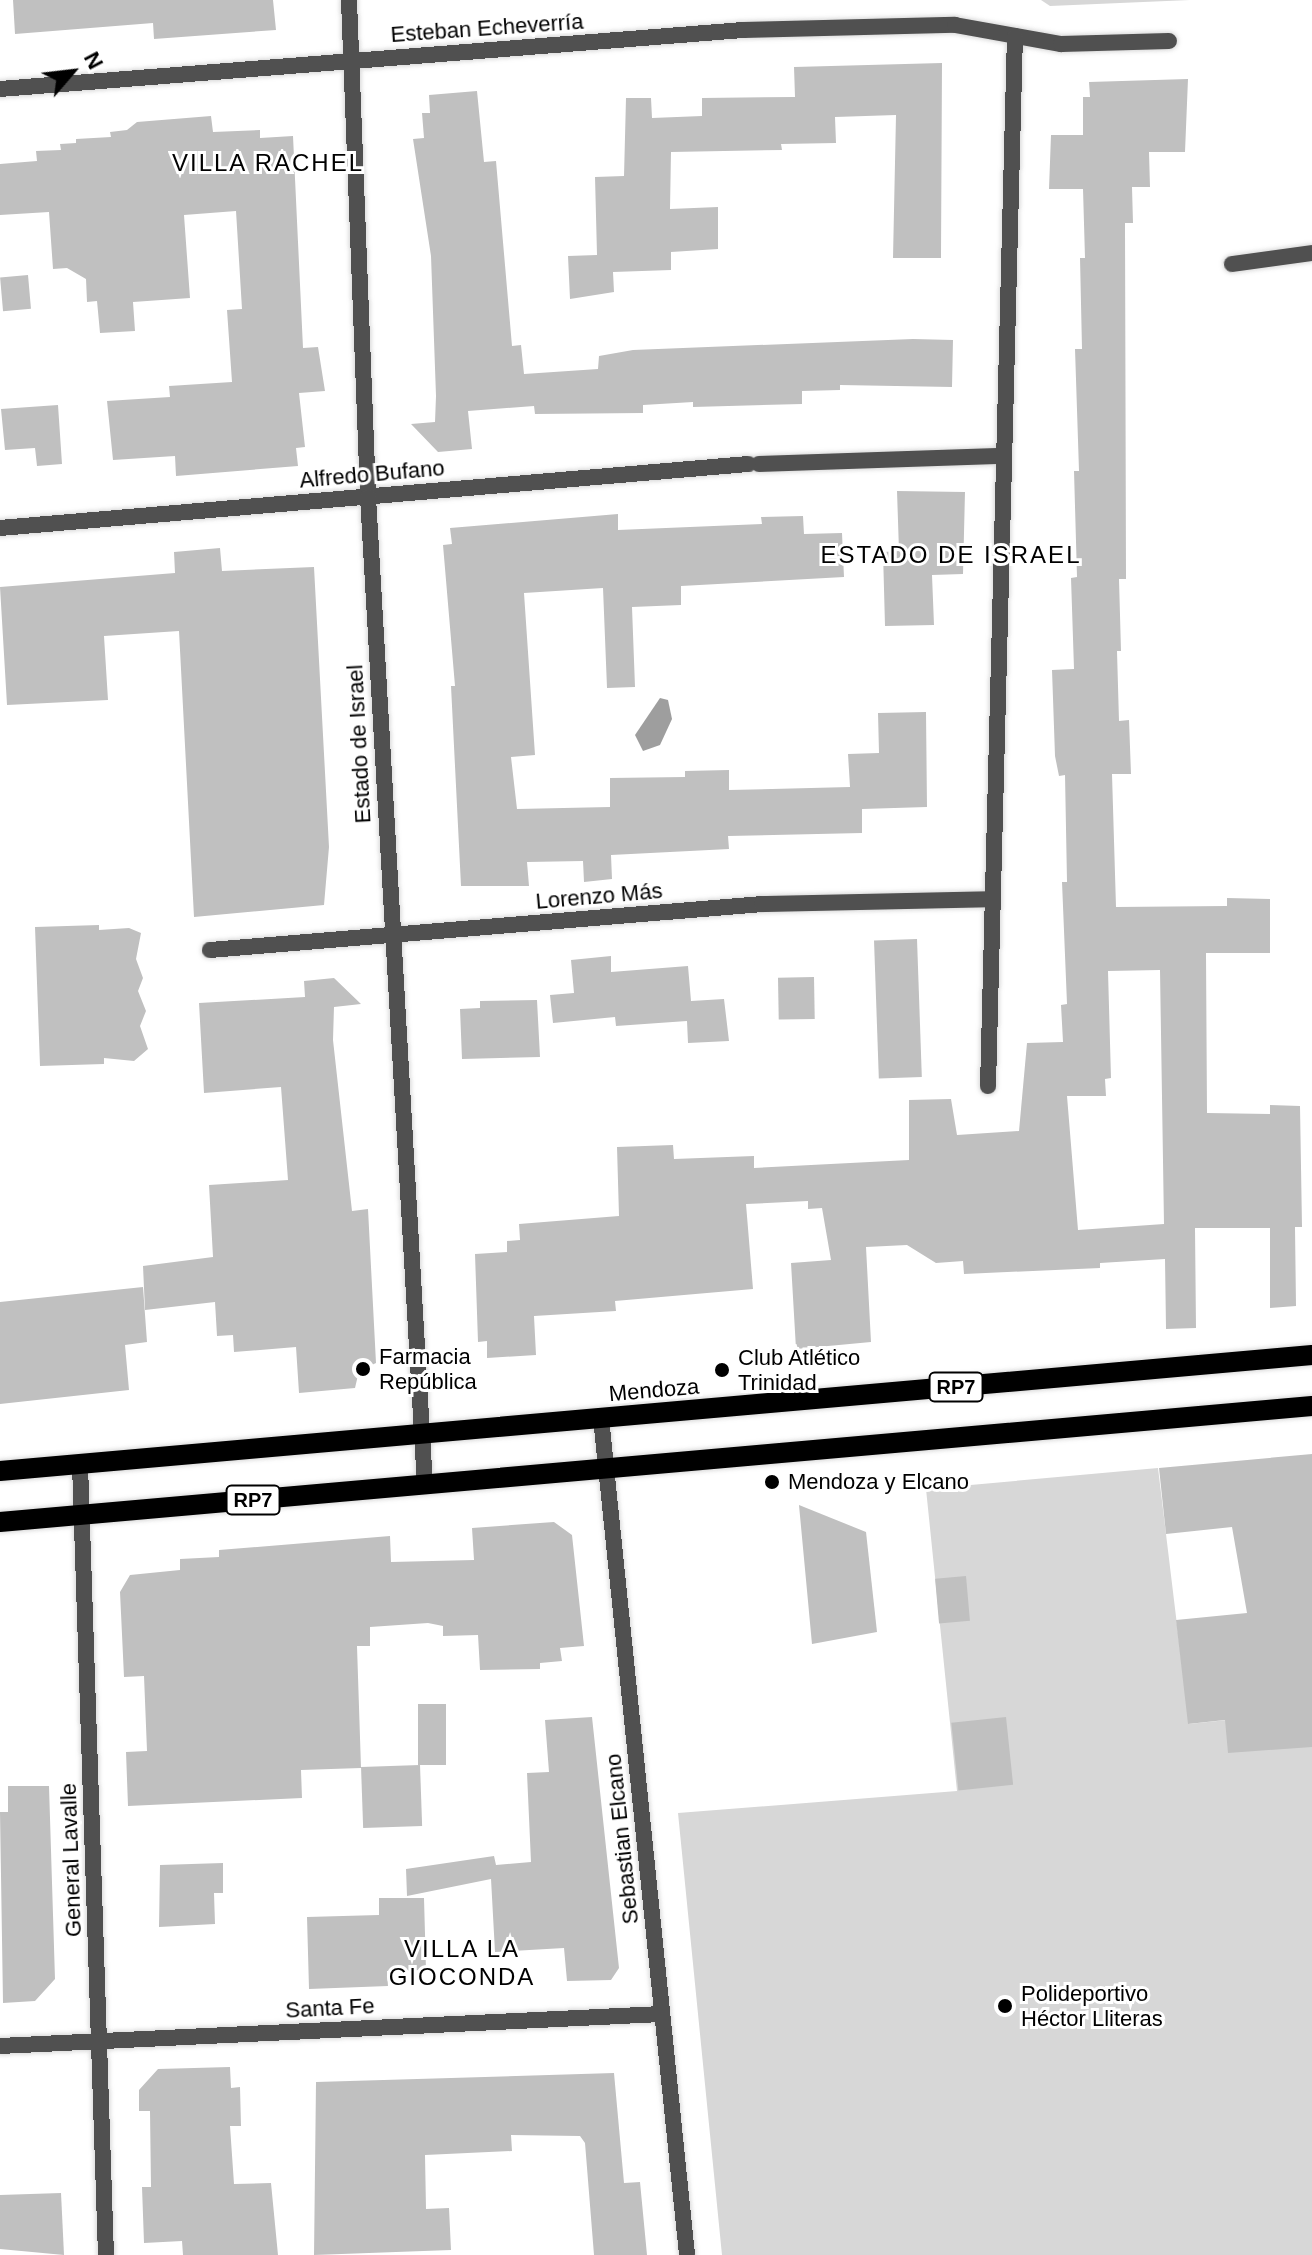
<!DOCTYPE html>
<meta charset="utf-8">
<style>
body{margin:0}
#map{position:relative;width:1312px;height:2255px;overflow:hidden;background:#fff;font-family:Helvetica,sans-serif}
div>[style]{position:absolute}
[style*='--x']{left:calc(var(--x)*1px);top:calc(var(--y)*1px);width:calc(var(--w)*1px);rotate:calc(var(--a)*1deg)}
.green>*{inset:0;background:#d7d7d7}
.water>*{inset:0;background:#9e9e9e}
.building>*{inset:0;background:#c0c0c0;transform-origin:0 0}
.roads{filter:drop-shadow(0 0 2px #dbdbdb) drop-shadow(0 0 2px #dbdbdb)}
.minor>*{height:16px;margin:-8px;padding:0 8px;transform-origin:8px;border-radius:8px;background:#505050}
.tertiary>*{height:16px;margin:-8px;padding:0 8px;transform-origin:8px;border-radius:8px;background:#505050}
.primary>*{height:20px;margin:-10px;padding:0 10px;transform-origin:10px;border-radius:10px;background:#000}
.dots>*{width:22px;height:22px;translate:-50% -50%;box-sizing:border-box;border:4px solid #fff;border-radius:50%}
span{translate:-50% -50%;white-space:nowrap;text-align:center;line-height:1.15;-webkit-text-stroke:6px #fff;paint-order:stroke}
.shield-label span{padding:2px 6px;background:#fff;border:2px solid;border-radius:6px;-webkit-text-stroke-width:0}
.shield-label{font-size:20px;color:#000;font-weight:700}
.street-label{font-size:22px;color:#000}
.poi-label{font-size:22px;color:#000}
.left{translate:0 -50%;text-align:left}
.neighbourhood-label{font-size:24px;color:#000;letter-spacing:2px}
.north{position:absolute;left:32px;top:32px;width:80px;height:80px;-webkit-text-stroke:6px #fff;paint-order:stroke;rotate:62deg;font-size:22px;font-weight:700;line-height:32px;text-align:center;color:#000}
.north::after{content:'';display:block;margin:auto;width:28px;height:36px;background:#000;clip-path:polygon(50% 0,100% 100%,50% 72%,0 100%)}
</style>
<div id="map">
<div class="green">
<i style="clip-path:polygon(1041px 0,1190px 0,1050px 6px)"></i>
<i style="clip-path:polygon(1158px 1468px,1189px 1724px,1312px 1711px,1312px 2255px,722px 2255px,678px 1813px,957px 1791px,926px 1489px)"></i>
</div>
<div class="water">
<i style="clip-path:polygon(660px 698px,668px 700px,672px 719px,660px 745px,643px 751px,635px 735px)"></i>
</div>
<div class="building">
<i style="clip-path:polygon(13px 0,273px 0,276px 30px,154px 39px,153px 23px,15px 34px)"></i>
<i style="clip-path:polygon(942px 63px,941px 258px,893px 258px,896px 115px,835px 117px,836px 143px,781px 144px,782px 150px,671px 152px,670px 209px,718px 207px,718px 249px,671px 252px,671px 270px,613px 272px,614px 292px,570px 299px,568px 256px,597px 255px,595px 177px,624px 176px,626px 98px,651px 98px,652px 118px,702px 116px,702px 98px,795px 97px,794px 67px)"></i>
<i style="clip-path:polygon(evenodd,1188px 79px,1185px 152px,1149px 152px,1150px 187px,1132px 187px,1133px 223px,1125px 223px,1126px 579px,1119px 579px,1121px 651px,1117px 651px,1119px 721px,1129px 720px,1131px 774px,1112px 774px,1116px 907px,1227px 906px,1227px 898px,1270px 899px,1270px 953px,1206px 953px,1207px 1113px,1270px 1114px,1270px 1105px,1300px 1106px,1302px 1227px,1295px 1227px,1296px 1306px,1270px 1308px,1270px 1228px,1195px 1228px,1196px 1328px,1166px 1329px,1165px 1259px,1100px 1263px,1100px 1268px,964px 1274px,963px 1261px,936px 1263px,907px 1245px,866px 1247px,871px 1342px,796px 1349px,791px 1263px,831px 1260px,822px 1208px,808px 1209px,808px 1201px,746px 1204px,753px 1289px,615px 1301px,616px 1311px,534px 1316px,536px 1355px,487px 1358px,487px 1341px,478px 1342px,475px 1254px,507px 1252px,507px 1241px,520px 1240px,519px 1224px,619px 1216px,617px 1147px,673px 1145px,674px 1159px,754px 1156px,754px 1168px,909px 1160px,909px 1100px,951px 1099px,957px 1135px,1019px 1131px,1027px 1043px,1063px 1042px,1061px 1005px,1067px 1004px,1062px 882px,1067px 882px,1065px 775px,1059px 776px,1055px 756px,1052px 670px,1074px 669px,1071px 578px,1077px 577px,1074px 471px,1079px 471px,1075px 349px,1082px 349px,1080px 258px,1085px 258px,1083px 189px,1049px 189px,1051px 135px,1083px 135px,1083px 97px,1090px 97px,1089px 82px,1188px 79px,1160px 970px,1164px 1224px,1078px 1230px,1067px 1096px,1106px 1096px,1105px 1079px,1111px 1078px,1108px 971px,1160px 970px)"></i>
<i style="clip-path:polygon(477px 91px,484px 162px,496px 161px,512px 346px,521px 345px,524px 374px,598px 369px,599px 356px,633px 350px,913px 339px,953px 340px,952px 387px,840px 385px,840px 390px,802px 391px,802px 404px,693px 407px,693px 402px,643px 405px,643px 413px,535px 414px,534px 406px,468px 411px,472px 449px,438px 452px,411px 424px,435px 422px,436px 396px,431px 256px,413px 139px,424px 138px,422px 113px,430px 113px,429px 95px)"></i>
<i style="clip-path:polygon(211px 116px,213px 132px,260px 130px,260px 138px,293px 136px,303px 348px,318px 347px,325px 391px,299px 393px,305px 447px,296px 448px,298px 466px,176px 476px,175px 456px,113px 460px,107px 401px,170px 397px,169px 386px,232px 382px,227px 310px,242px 309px,236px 211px,184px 215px,190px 298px,133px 302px,135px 331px,100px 333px,97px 301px,87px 302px,86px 279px,67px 268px,53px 269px,49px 212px,0 215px,0 164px,37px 161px,36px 151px,61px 150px,60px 144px,76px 143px,76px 139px,111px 137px,110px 132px,127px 130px,137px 122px)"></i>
<i style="left:28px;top:275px;width:34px;height:28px;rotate:85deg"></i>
<i style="clip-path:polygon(58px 405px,62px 464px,37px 466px,35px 448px,5px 450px,1px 409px)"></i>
<i style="clip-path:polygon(897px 491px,965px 492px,963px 574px,932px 575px,934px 625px,885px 626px,883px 552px,899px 551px)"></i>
<i style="clip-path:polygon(618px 514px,618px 530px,762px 524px,761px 517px,803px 516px,804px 534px,842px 533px,844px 577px,681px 586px,681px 605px,632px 607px,635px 687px,607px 688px,603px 588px,524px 593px,535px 755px,511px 757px,517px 809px,610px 807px,610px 778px,685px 777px,685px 771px,729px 770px,729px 790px,850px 787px,848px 754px,879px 753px,878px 713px,926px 712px,927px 807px,862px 809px,862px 833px,728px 836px,729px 849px,611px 855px,612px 879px,584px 882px,583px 861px,527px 862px,529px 886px,461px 886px,451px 686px,455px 686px,443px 545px,452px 544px,450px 528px)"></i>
<i style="clip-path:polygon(220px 548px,222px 571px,314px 567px,329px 847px,324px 905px,194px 917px,179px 631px,104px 636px,108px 700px,7px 705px,0 587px,175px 573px,174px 552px)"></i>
<i style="clip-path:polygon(99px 925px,99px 930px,129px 928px,141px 933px,136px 959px,143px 978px,138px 991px,146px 1011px,140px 1026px,148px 1049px,134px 1061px,104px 1058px,104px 1064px,40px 1066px,35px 927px)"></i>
<i style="left:917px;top:939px;width:138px;height:43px;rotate:88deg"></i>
<i style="clip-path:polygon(611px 956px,611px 972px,688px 966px,691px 1001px,724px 999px,729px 1041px,688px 1043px,687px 1021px,616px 1026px,615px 1017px,553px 1023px,550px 995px,574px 993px,571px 960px)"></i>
<i style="left:814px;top:977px;width:42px;height:36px;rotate:89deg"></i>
<i style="clip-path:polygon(334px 978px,361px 1004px,334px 1007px,333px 1040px,352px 1211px,368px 1209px,376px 1363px,359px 1371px,355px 1388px,299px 1393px,296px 1347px,234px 1352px,233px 1335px,217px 1336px,215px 1302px,145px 1310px,143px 1266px,213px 1257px,209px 1185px,288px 1180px,281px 1087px,204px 1093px,199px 1003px,305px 997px,304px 981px)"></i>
<i style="clip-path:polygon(537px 1000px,540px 1057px,462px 1059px,460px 1009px,480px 1008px,480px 1001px)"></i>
<i style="clip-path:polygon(143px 1287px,147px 1342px,125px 1345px,129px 1390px,0 1404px,0 1302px)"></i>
<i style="clip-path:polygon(1312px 1454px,1312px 1747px,1228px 1753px,1225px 1720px,1188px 1724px,1176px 1620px,1247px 1613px,1232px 1527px,1166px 1534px,1159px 1468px)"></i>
<i style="clip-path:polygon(799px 1505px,866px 1532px,877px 1632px,812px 1644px)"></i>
<i style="clip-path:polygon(554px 1522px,572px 1535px,584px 1646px,560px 1648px,562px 1661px,540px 1663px,540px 1669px,480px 1670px,478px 1635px,443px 1636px,443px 1626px,428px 1623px,370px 1627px,370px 1646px,357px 1646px,361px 1768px,301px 1770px,302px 1798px,128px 1806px,126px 1752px,147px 1751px,144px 1676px,124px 1677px,120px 1592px,130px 1575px,180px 1570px,180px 1559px,219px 1557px,219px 1550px,390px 1536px,391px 1562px,474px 1560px,472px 1528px)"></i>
<i style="left:966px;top:1576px;width:45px;height:31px;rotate:85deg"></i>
<i style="left:418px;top:1704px;width:28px;height:61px"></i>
<i style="clip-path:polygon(592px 1717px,619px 1968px,611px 1980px,567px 1981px,564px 1948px,495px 1952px,491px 1879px,407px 1896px,406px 1869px,494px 1856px,496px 1865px,531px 1862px,527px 1773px,549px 1772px,545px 1720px)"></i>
<i style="left:1006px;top:1717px;width:68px;height:55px;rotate:84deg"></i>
<i style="left:420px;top:1765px;width:61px;height:59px;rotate:88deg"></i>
<i style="clip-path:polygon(8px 1786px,49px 1786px,55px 1979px,35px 2001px,3px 2003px,0 1812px,8px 1812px)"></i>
<i style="clip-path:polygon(223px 1863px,223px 1893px,214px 1893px,215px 1924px,159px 1927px,160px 1865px)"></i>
<i style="clip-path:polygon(379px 1898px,424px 1898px,426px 1970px,387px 1971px,388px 1986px,309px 1989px,307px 1917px,379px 1915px)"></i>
<i style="clip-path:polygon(230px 2067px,231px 2088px,240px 2087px,241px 2126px,230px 2126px,234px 2184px,271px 2183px,278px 2255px,183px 2255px,182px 2241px,144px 2243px,142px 2187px,151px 2187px,150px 2111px,139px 2111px,139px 2090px,158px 2069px)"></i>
<i style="clip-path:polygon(614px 2073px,624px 2183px,640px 2182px,647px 2255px,594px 2255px,585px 2143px,580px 2136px,511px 2135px,512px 2151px,425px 2155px,426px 2209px,449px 2208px,451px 2250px,314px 2255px,316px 2082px)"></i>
<i style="clip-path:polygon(61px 2193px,64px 2255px,0 2249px,0 2195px)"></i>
</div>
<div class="roads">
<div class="minor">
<i style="--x:0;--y:89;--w:745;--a:-4.54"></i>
<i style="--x:743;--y:30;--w:212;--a:-1.4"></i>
<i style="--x:955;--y:25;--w:108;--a:10.2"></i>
<i style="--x:1061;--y:44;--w:108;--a:-1.6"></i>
<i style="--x:1232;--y:264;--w:81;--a:-7.8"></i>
<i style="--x:759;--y:464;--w:245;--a:-1.9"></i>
<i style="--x:0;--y:528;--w:751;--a:-4.89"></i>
<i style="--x:210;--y:950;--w:554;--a:-4.76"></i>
<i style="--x:762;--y:904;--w:231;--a:-1.2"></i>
<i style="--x:988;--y:1086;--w:1050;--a:-88.53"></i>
<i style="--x:80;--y:1464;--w:791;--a:88.12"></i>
<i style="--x:0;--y:2046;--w:663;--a:-2.77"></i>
</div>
<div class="tertiary">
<i style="--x:349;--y:0;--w:497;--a:87.8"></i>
<i style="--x:368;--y:497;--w:990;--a:86.7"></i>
<i style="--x:601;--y:1418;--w:841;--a:84.13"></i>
</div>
<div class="primary">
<i style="--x:0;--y:1471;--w:1317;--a:-5.05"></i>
<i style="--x:0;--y:1522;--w:1317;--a:-5.05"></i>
</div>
</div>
<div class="dots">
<i style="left:363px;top:1369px;background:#000"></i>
<i style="left:722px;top:1370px;background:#000"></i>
<i style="left:772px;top:1482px;background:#000"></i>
<i style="left:1005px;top:2006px;background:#000"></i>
</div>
<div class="shield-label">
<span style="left:956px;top:1387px">RP7</span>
<span style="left:253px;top:1500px">RP7</span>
</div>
<div class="street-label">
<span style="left:487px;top:28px;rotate:-4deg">Esteban Echeverría</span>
<span style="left:372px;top:474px;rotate:-5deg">Alfredo Bufano</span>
<span style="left:359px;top:744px;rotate:-93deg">Estado de Israel</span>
<span style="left:599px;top:896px;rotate:-5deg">Lorenzo Más</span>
<span style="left:654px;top:1390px;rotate:-5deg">Mendoza</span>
<span style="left:622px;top:1839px;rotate:-96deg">Sebastian Elcano</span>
<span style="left:71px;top:1860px;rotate:-92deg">General Lavalle</span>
<span style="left:330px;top:2008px;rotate:-3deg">Santa Fe</span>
</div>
<div class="poi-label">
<span class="left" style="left:379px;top:1369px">Farmacia<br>República</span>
<span class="left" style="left:738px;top:1370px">Club Atlético<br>Trinidad</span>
<span class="left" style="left:788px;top:1482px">Mendoza y Elcano</span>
<span class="left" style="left:1021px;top:2006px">Polideportivo<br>Héctor Lliteras</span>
</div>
<div class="neighbourhood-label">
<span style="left:268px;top:163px">VILLA RACHEL</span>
<span style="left:951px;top:555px">ESTADO DE ISRAEL</span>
<span style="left:462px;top:1963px">VILLA LA<br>GIOCONDA</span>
</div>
<div class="north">N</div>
</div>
